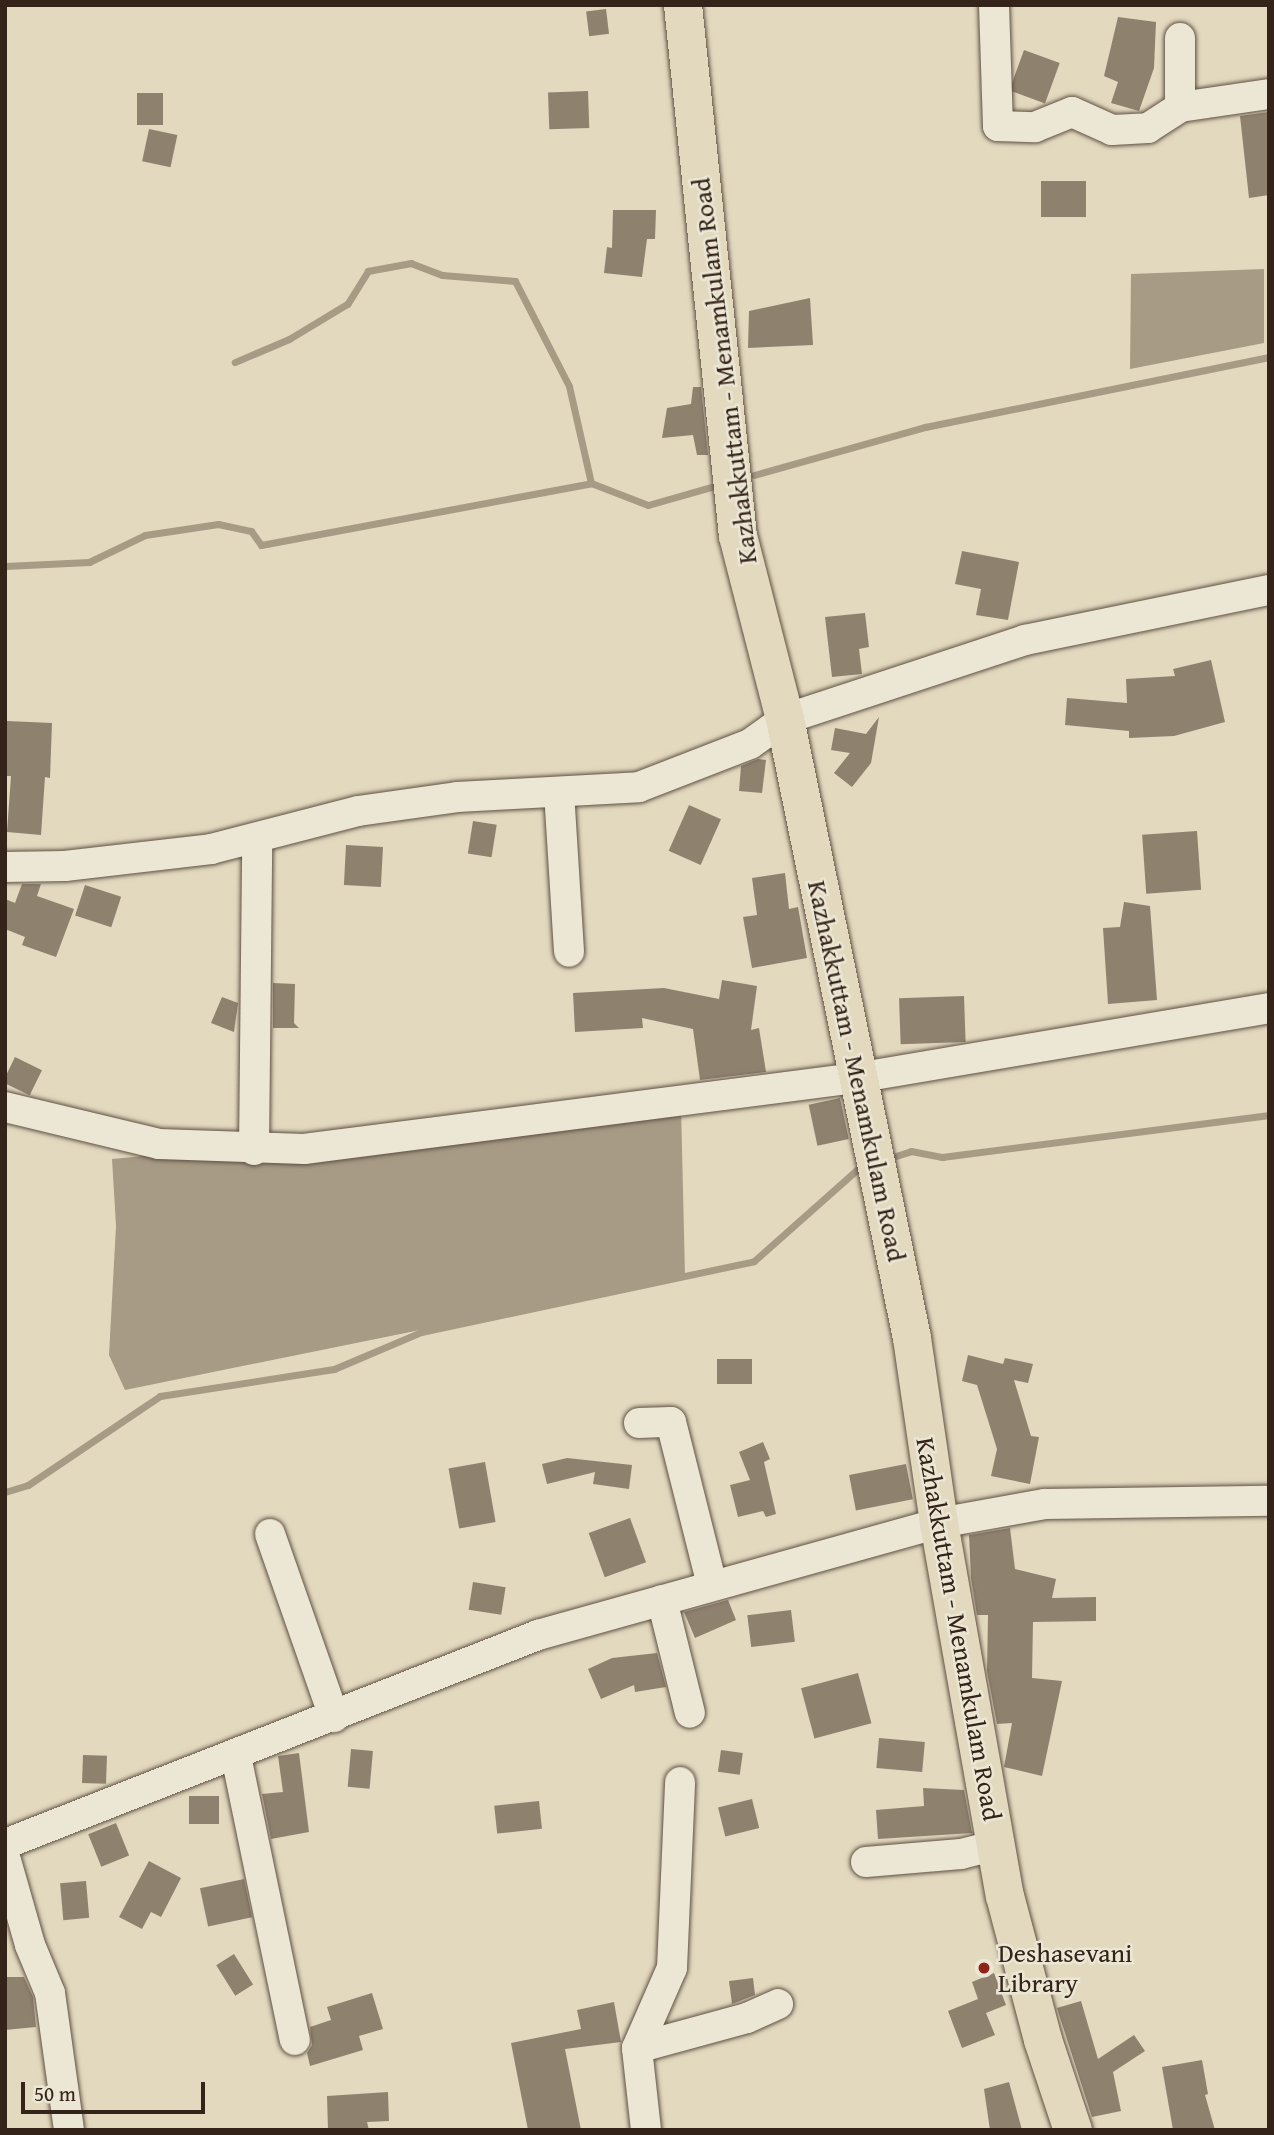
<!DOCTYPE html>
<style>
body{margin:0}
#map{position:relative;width:1274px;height:2135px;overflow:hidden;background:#e2d9bf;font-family:"Gentium Book Plus",serif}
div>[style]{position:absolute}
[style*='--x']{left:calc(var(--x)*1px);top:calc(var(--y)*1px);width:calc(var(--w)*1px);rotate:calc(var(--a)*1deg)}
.water>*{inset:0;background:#a79b86}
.stream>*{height:7px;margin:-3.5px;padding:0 3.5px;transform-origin:3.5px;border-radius:3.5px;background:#a79b86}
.building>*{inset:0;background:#8e826f;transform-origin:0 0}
.roads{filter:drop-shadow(0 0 2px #605042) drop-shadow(0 0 2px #605042)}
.minor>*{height:30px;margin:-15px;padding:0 15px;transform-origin:15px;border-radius:15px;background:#ece6d5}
.major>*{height:38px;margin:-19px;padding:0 19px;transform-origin:19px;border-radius:19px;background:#e2d9bf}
.dots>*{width:19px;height:19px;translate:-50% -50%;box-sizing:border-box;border:4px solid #ece6d5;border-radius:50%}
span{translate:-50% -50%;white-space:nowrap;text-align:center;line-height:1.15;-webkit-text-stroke:5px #ece6d5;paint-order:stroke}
.street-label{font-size:26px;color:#342318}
.poi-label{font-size:26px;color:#342318}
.left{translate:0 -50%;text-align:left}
.frame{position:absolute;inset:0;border:7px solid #342318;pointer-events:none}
.scale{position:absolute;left:21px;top:2082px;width:184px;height:32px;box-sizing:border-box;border:4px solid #342318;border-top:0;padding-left:9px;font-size:21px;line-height:24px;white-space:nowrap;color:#342318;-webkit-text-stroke:5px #ece6d5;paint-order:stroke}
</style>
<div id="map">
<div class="water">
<i style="clip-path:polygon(1264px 269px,1264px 343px,1130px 369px,1131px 274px)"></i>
<i style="clip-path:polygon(681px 1105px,685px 1276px,125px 1390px,109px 1355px,116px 1226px,112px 1159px)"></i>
</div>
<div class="stream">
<i style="--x:754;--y:475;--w:178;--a:-15.7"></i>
<i style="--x:925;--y:427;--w:351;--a:-11.5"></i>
<i style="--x:591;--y:483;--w:61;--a:21.1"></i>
<i style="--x:648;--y:505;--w:66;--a:-15.9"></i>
<i style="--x:5;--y:566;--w:84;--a:-2.7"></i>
<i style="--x:89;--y:562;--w:62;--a:-25.7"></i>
<i style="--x:145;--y:535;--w:74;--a:-8.6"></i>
<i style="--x:218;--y:524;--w:34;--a:12"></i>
<i style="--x:251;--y:531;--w:17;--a:54"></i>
<i style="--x:261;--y:545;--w:336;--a:-10.6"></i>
<i style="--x:591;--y:483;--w:99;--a:-102.8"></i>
<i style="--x:569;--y:386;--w:118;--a:-117.2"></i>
<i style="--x:515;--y:281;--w:73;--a:-175.3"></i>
<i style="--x:442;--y:275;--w:33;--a:-159"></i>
<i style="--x:411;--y:263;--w:44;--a:169.5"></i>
<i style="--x:368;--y:271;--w:39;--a:122"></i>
<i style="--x:347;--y:304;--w:68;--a:148.9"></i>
<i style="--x:289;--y:339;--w:59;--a:156.9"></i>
<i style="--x:896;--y:1156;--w:16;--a:-18"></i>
<i style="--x:911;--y:1151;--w:32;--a:11"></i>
<i style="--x:942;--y:1157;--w:330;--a:-7.3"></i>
<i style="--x:5;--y:1492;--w:24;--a:-17"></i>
<i style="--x:28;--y:1485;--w:159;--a:-34"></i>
<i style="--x:160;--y:1396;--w:176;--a:-8.8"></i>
<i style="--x:334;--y:1369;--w:95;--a:-23"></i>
<i style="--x:421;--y:1332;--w:340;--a:-12"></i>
<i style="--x:754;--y:1261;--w:143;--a:-41.6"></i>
</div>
<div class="building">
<i style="left:606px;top:9px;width:25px;height:20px;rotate:83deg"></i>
<i style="clip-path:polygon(1118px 17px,1156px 22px,1154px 68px,1139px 111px,1111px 103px,1118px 82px,1104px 76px)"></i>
<i style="left:1024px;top:50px;width:38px;height:43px;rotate:20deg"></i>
<i style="left:588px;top:91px;width:37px;height:40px;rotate:88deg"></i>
<i style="left:163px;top:93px;width:32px;height:26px;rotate:90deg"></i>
<i style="clip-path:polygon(1269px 112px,1269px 195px,1249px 198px,1240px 116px)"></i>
<i style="left:149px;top:129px;width:29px;height:33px;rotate:12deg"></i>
<i style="left:1041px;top:181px;width:45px;height:36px"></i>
<i style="clip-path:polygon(613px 210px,656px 210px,655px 239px,647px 239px,642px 277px,604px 273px,607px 247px,612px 248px)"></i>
<i style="clip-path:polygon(810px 298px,813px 345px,748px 348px,749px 311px)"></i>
<i style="clip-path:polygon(693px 387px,701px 387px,708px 455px,697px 455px,693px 435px,662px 438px,667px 408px,691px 404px)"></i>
<i style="clip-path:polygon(962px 551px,1019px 562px,1008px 620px,976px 615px,981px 589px,955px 584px)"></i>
<i style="clip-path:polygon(865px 613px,869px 647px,859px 649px,862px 674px,832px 677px,825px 617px)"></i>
<i style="clip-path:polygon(1211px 660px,1225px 722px,1174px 736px,1129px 738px,1129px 731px,1065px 725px,1067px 698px,1127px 703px,1126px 679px,1175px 676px,1173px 669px)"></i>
<i style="clip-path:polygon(879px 717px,871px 763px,852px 787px,834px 773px,850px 753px,831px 750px,835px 728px,866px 734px)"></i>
<i style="clip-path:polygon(7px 721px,52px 723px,50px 778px,45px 777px,41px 835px,7px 832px,11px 776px,5px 776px)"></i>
<i style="clip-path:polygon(758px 759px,766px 760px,762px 793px,739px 791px,741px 766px)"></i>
<i style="left:689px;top:805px;width:35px;height:50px;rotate:24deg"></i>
<i style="left:473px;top:821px;width:24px;height:33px;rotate:9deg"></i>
<i style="left:1197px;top:831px;width:59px;height:55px;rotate:86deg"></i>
<i style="left:346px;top:845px;width:37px;height:40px;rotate:3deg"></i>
<i style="clip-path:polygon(785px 873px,789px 909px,798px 907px,807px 958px,752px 968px,743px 917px,757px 915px,752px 878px)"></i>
<i style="clip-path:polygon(22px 884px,41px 884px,37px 896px,74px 909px,56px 957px,22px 945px,25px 937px,5px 929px,5px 899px,15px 903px)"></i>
<i style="left:85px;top:885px;width:38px;height:32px;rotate:18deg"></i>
<i style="clip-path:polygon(1124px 902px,1150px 906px,1157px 1000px,1108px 1004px,1103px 928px,1120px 927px)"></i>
<i style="clip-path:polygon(722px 980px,757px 986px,751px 1030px,759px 1028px,766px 1072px,700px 1080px,693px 1029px,642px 1018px,643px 1028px,575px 1032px,573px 993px,664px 988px,719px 999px)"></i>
<i style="clip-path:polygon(273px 983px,295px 984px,294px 1023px,299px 1028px,273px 1028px)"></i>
<i style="left:964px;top:996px;width:46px;height:65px;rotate:88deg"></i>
<i style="clip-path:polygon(222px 997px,238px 1003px,234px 1032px,211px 1023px)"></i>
<i style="left:15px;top:1057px;width:30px;height:28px;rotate:26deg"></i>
<i style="left:840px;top:1098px;width:42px;height:32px;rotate:78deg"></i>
<i style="clip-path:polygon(968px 1355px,1003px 1364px,1005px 1358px,1033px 1364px,1028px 1383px,1014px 1380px,1031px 1436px,1039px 1437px,1030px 1484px,991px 1476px,997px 1449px,977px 1385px,962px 1381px)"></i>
<i style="left:752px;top:1359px;width:25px;height:35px;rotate:90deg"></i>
<i style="clip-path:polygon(763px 1442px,770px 1459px,764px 1462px,776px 1514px,766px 1517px,763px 1511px,738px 1517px,730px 1485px,750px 1480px,739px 1452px)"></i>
<i style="clip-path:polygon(567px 1458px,632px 1465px,629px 1489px,593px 1484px,595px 1472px,547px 1484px,542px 1464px)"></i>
<i style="left:485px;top:1462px;width:61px;height:37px;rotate:80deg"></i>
<i style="left:906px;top:1464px;width:36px;height:58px;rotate:79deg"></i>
<i style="left:630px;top:1518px;width:47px;height:44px;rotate:70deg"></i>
<i style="clip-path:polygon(1010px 1528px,1015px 1569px,1056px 1579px,1052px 1598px,1096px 1597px,1096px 1621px,1033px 1622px,1032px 1678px,1062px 1681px,1042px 1776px,1004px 1767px,1012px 1723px,997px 1724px,987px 1671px,988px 1615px,977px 1615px,971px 1578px,969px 1535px)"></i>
<i style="left:473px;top:1582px;width:33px;height:28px;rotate:9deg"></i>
<i style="clip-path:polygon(728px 1600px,736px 1620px,695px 1638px,684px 1612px)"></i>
<i style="left:791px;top:1610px;width:32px;height:44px;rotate:83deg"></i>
<i style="clip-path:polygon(657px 1653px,666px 1687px,635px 1692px,634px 1685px,601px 1699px,588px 1669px,612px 1658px)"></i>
<i style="left:858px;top:1673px;width:52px;height:59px;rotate:75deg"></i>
<i style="left:879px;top:1738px;width:46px;height:30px;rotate:5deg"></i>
<i style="left:351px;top:1749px;width:22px;height:38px;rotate:5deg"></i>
<i style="left:721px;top:1750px;width:22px;height:22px;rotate:8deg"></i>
<i style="clip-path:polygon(299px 1753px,309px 1832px,271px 1839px,262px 1794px,283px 1792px,278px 1756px)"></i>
<i style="left:83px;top:1755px;width:24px;height:28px;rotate:2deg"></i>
<i style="clip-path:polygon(923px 1788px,964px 1790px,972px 1833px,878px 1839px,876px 1810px,924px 1806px)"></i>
<i style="left:219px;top:1796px;width:28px;height:30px;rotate:90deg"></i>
<i style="left:752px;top:1799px;width:30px;height:35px;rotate:76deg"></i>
<i style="left:539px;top:1801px;width:28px;height:45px;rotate:84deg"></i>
<i style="left:116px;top:1823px;width:35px;height:30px;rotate:68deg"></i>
<i style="clip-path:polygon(149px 1861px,181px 1878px,161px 1917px,151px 1912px,142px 1929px,119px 1917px)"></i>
<i style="left:244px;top:1879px;width:39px;height:45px;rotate:78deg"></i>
<i style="left:86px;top:1881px;width:37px;height:26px;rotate:85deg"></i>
<i style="left:234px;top:1954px;width:36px;height:21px;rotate:58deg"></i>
<i style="clip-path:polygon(994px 1973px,1006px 2005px,986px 2013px,995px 2035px,962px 2048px,948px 2011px,978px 1999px,972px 1982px)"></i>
<i style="clip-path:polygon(5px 1977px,24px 1977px,33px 1997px,36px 2027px,5px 2030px)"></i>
<i style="clip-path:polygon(753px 1978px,755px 1995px,732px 2004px,729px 1981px)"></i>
<i style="clip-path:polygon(372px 1993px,383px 2029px,359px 2036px,363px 2050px,310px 2066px,307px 2053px,312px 2045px,310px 2027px,331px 2020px,327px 2007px)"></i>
<i style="clip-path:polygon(1081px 2001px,1098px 2059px,1134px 2035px,1145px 2051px,1113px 2072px,1121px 2111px,1092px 2117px,1057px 2008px)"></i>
<i style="clip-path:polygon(614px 2002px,621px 2042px,565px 2049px,581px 2130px,528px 2130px,511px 2043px,581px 2029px,577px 2010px)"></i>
<i style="clip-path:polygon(1202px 2060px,1208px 2094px,1205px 2095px,1215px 2130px,1173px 2130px,1162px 2067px)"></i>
<i style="clip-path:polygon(1009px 2082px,1022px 2130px,990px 2130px,984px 2089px)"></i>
<i style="clip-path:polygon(388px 2092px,389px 2121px,367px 2122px,369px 2130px,328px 2130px,327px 2096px)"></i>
</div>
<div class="roads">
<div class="minor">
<i style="--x:994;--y:5;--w:121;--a:88.1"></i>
<i style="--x:998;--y:126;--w:37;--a:2"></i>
<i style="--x:1035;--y:127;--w:40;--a:-22"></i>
<i style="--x:1072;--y:112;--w:44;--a:24.2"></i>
<i style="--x:1112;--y:130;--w:36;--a:-3"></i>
<i style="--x:1148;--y:128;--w:38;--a:-33"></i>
<i style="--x:1180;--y:107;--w:90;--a:-8.3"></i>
<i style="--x:1180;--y:107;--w:69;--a:-90"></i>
<i style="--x:559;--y:792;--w:160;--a:86.4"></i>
<i style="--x:5;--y:867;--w:60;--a:-1"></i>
<i style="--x:65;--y:866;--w:147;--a:-6.6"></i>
<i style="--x:211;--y:849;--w:152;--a:-14.5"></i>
<i style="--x:358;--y:811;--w:100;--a:-8"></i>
<i style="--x:457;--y:797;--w:182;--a:-3.1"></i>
<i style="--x:639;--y:787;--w:119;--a:-21.2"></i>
<i style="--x:750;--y:744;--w:43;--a:-35.5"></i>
<i style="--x:785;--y:719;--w:253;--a:-18.2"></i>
<i style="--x:1025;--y:640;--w:249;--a:-11.6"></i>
<i style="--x:5;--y:1107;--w:158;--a:13.5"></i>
<i style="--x:159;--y:1144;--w:145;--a:2"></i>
<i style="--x:304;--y:1149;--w:557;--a:-7.33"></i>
<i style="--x:856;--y:1078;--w:419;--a:-9.6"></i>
<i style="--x:254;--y:1150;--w:312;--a:-89.4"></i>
<i style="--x:639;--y:1423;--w:32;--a:-2"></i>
<i style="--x:671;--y:1422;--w:168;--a:75.9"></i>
<i style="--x:270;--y:1534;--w:194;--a:70.7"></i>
<i style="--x:662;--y:1600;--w:116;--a:76.1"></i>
<i style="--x:236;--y:1756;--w:290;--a:78.3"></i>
<i style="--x:5;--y:1844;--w:573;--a:-21.41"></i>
<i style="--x:538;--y:1635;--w:416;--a:-15.6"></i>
<i style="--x:939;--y:1523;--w:108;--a:-10.2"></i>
<i style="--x:1045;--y:1504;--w:224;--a:-0.8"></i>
<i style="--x:5;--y:1857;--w:91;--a:74.1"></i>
<i style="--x:30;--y:1945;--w:52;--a:67.4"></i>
<i style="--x:50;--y:1993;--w:138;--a:82.1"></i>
<i style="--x:866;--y:1862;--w:95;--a:-4.8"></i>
<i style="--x:961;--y:1854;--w:36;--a:-14"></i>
<i style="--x:637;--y:2048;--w:114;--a:-15.3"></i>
<i style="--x:747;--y:2018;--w:34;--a:-24"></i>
<i style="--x:646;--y:2130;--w:82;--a:-96.3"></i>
<i style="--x:637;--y:2048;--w:87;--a:-66.4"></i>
<i style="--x:672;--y:1968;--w:186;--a:-87.5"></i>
</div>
<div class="major">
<i style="--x:683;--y:5;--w:534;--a:84.09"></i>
<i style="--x:738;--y:536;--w:189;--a:75.6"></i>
<i style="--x:785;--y:719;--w:632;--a:78.41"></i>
<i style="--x:912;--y:1338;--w:187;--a:81.7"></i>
<i style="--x:939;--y:1523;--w:379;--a:80"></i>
<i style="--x:1005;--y:1896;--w:149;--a:75.2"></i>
<i style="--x:1043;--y:2040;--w:95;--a:71.6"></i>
</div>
</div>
<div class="dots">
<i style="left:984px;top:1968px;background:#8f2418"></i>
</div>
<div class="street-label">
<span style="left:724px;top:371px;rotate:-97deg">Kazhakkuttam - Menamkulam Road</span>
<span style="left:857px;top:1071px;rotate:78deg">Kazhakkuttam - Menamkulam Road</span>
<span style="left:959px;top:1629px;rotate:80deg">Kazhakkuttam - Menamkulam Road</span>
</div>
<div class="poi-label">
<span class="left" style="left:998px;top:1968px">Deshasevani<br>Library</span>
</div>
<div class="frame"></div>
<div class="scale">50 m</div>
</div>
